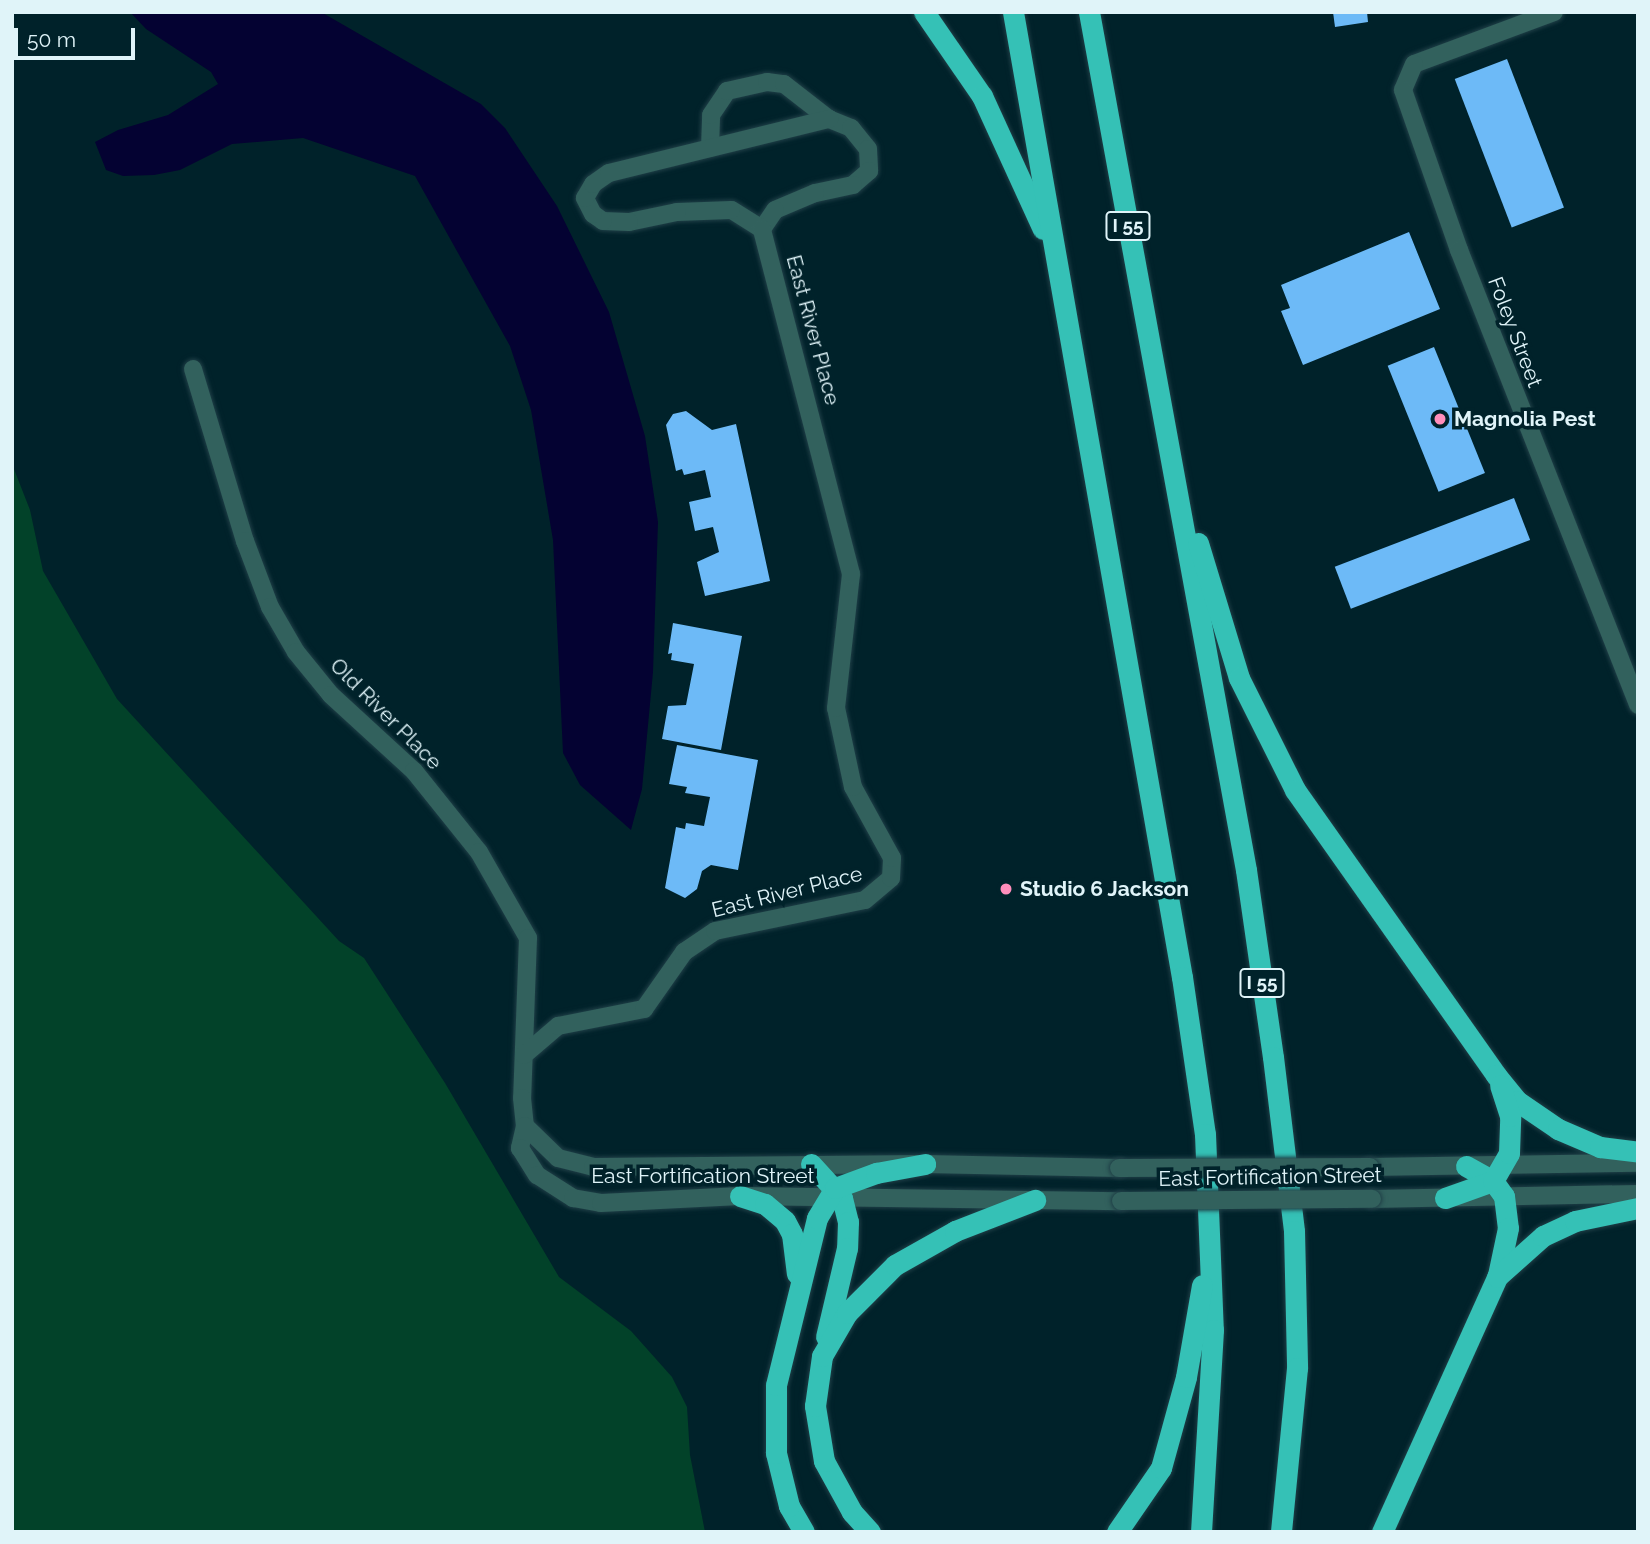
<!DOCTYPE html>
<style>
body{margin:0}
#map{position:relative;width:1650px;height:1544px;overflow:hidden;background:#00222a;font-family:Raleway,sans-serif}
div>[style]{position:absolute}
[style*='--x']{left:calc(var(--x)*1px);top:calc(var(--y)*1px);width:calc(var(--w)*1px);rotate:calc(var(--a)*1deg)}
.green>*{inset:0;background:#024229}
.water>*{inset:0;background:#040232}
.building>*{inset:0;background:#6dbaf7;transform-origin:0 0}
.roads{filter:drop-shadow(0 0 2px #1f3f47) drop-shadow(0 0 2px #1f3f47)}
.minor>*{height:18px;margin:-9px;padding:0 9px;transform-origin:9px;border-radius:9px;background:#32615d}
.highway>*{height:21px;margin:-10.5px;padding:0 10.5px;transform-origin:10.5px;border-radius:10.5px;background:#35c1b6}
.bridges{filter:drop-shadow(0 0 2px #1f3f47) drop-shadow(0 0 2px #1f3f47)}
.minor-bridge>*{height:18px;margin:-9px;padding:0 9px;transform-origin:9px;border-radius:9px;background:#32615d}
.dots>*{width:19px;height:19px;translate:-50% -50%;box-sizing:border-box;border:4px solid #00222a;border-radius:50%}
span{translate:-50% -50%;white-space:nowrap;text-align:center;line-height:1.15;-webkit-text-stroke:7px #00222a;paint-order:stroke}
.shield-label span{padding:2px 5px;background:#00222a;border:2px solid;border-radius:5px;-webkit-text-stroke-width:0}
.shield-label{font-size:19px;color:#e0f4f9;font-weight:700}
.street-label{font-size:21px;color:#e0f4f9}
.poi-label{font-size:21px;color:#e0f4f9;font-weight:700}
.left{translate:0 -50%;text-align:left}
.frame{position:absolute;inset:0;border:14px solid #e0f4f9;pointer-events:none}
.scale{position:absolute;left:14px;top:28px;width:121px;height:32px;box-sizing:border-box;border:4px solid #e0f4f9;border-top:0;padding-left:9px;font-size:21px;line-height:24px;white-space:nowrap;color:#e0f4f9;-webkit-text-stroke:5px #00222a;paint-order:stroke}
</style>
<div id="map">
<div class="green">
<i style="clip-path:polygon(12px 464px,30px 510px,43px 571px,117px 699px,339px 941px,364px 958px,445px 1083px,559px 1277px,631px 1331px,672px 1377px,687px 1407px,690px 1455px,705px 1532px,12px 1532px)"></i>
</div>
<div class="water">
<i style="clip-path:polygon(130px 12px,321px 12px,481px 104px,505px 128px,557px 206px,609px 312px,645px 436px,658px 522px,653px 672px,642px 789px,631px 830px,580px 785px,563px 753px,553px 540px,531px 410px,510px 346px,415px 176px,303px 138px,232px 144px,180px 170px,154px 175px,123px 176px,106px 170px,95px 142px,118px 130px,168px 115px,218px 84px,211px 72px,146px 29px)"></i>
</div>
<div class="building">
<i style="clip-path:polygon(1333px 12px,1367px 12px,1368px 22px,1335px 27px)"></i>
<i style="left:1507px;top:59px;width:159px;height:56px;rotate:69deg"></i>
<i style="clip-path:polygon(1409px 232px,1440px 309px,1303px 365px,1281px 311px,1290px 308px,1281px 285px)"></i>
<i style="left:1434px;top:347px;width:136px;height:50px;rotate:68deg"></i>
<i style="clip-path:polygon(686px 411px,712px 430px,736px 424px,770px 581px,705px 596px,697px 562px,719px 552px,713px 527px,695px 531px,689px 502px,711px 497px,705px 470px,684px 475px,682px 469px,676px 471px,666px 425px,673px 414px)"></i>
<i style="left:1514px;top:498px;width:45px;height:192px;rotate:69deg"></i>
<i style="clip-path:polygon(673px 623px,742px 636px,721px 750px,662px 739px,668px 706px,686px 705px,694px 664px,671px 660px,672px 653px,668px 654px)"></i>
<i style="clip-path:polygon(677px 745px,758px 760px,738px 870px,711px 865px,702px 871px,697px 889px,685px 898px,665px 888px,676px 827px,685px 829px,686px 823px,704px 826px,710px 797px,685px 793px,687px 787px,669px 784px)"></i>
</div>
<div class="roads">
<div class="minor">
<i style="--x:1554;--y:12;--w:149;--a:159.6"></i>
<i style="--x:1414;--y:64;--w:28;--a:113"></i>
<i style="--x:1403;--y:90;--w:170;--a:70.7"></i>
<i style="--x:1459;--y:250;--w:489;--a:68.5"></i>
<i style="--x:710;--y:148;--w:33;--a:-88"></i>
<i style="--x:711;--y:115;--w:29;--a:-56"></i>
<i style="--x:727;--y:91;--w:41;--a:-12.7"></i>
<i style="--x:767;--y:82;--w:17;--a:7"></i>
<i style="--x:784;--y:84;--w:57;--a:37.9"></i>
<i style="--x:829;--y:119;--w:24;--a:22"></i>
<i style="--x:851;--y:128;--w:27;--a:51"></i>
<i style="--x:868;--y:149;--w:22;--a:87"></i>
<i style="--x:869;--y:171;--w:21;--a:139"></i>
<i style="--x:853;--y:185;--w:39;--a:168"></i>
<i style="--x:815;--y:193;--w:43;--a:157"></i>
<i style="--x:775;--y:210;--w:23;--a:124"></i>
<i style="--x:762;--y:229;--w:36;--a:-148"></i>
<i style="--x:731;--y:210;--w:54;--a:177.9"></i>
<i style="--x:677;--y:212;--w:49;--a:168.2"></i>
<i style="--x:629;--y:222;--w:26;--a:-178"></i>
<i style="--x:603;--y:221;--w:12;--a:-145"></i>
<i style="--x:593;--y:214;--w:18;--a:-117"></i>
<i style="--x:585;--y:198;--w:16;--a:-60"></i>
<i style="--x:593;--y:184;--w:19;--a:-35"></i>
<i style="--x:609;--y:173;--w:227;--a:-13.8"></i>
<i style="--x:193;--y:369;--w:180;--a:73.2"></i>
<i style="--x:245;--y:541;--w:71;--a:69.3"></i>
<i style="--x:270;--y:607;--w:52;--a:60"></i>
<i style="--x:296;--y:652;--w:55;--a:50.9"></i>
<i style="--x:331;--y:695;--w:113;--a:42.5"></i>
<i style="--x:414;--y:771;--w:104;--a:51.3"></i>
<i style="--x:479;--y:852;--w:99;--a:60.3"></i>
<i style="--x:528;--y:938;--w:160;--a:92.1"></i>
<i style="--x:522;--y:1098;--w:28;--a:84"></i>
<i style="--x:525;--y:1126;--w:23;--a:103"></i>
<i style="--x:520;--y:1148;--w:32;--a:58"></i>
<i style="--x:537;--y:1175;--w:43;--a:32.6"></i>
<i style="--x:573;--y:1198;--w:28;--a:10"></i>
<i style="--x:601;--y:1203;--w:139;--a:-2.9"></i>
<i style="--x:740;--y:1196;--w:381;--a:0.8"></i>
<i style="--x:524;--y:1055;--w:45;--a:-40.5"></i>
<i style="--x:558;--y:1026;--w:88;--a:-11.2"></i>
<i style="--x:644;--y:1009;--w:70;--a:-54.9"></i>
<i style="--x:684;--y:952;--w:37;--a:-34"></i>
<i style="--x:715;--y:931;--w:153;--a:-11.7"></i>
<i style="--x:865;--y:900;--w:34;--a:-40"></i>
<i style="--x:891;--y:878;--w:20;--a:-87"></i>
<i style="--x:892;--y:858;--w:81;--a:-118.8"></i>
<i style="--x:853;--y:787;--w:81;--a:-102.1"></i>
<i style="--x:836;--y:708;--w:135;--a:-83.6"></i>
<i style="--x:851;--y:574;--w:356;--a:-104.5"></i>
<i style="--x:525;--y:1126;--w:46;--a:44.1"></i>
<i style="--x:558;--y:1158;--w:36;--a:14"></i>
<i style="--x:593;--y:1167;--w:332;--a:-0.5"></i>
<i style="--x:925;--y:1164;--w:194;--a:1.2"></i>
<i style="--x:1370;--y:1167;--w:268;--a:-0.9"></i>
<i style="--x:1372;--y:1199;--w:266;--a:-1.1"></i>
</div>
<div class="highway">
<i style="--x:924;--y:12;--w:102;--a:55.4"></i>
<i style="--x:982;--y:96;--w:146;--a:65.4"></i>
<i style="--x:1013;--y:12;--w:980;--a:80.07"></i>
<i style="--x:1182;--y:977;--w:159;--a:81.7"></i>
<i style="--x:1205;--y:1134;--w:196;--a:87.7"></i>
<i style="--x:1213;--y:1330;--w:202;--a:93.4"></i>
<i style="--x:1089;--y:12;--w:872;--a:79.63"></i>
<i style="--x:1246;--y:870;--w:189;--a:81.8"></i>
<i style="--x:1273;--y:1057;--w:175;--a:83.1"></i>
<i style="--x:1294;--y:1231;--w:137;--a:88.7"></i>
<i style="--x:1297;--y:1368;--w:165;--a:95.6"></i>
<i style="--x:1198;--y:543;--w:141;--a:73.1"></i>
<i style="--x:1239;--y:678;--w:125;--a:63.4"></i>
<i style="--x:1295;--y:790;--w:349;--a:54.8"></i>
<i style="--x:1496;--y:1075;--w:33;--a:51"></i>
<i style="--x:1517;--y:1101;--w:50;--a:34.3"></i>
<i style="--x:1558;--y:1129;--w:46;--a:23.2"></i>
<i style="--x:1600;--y:1147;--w:38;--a:7"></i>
<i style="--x:811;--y:1164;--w:46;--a:47.6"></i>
<i style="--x:842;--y:1198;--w:25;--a:76"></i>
<i style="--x:848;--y:1222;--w:26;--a:92"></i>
<i style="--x:847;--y:1248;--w:91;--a:103.3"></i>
<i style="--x:1466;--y:1166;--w:31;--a:29"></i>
<i style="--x:1493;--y:1181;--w:19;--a:54"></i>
<i style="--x:1504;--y:1196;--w:32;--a:83"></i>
<i style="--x:1508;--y:1228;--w:48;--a:102"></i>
<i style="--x:740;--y:1196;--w:26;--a:18"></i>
<i style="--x:765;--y:1204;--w:26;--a:40"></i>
<i style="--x:785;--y:1221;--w:15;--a:62"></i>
<i style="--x:792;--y:1234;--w:40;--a:82.9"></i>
<i style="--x:1445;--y:1198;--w:51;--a:-19.5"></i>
<i style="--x:1493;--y:1181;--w:32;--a:-60"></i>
<i style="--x:1509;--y:1153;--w:37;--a:-88"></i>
<i style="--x:1510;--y:1116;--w:32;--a:-108"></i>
<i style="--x:804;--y:1532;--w:30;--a:-120"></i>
<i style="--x:789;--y:1506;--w:55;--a:-103.8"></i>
<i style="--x:776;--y:1453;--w:68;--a:-90"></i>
<i style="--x:776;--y:1385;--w:172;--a:-76.2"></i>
<i style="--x:817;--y:1218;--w:35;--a:-59"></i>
<i style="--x:835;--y:1188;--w:44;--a:-20.1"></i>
<i style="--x:876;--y:1173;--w:50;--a:-10.4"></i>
<i style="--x:870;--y:1532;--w:27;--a:-132"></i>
<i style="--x:852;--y:1512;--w:58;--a:-118.8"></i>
<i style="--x:824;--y:1461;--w:56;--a:-99.3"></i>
<i style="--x:815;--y:1406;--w:50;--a:-82"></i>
<i style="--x:822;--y:1356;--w:50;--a:-59.8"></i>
<i style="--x:847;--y:1313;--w:68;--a:-45"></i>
<i style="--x:895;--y:1265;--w:69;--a:-29.5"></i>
<i style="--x:955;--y:1231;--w:86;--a:-21.2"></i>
<i style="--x:1117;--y:1532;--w:78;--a:-55.5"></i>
<i style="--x:1161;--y:1468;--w:94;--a:-74.6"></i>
<i style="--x:1186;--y:1377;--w:93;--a:-80.1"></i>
<i style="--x:1382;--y:1532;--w:280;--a:-65.7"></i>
<i style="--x:1497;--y:1277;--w:62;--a:-41.7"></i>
<i style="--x:1543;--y:1236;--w:35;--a:-25"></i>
<i style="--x:1575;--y:1221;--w:64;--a:-11.7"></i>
</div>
</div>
<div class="bridges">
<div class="minor-bridge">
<i style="--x:1119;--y:1168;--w:251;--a:-0.2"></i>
<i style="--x:1121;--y:1201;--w:251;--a:-0.5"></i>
</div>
</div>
<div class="dots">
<i style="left:1440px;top:419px;background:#ff8ebb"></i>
<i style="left:1006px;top:889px;background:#ff8ebb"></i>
</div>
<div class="shield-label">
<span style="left:1128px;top:226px">I 55</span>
<span style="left:1262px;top:983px">I 55</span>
</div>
<div class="street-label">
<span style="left:813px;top:330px;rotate:75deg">East River Place</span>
<span style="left:1515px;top:332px;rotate:69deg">Foley Street</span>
<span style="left:386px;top:714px;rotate:45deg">Old River Place</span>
<span style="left:787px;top:892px;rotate:-14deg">East River Place</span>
<span style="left:703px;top:1176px">East Fortification Street</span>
<span style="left:1270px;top:1177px;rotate:-1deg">East Fortification Street</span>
</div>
<div class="poi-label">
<span class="left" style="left:1454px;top:419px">Magnolia Pest</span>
<span class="left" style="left:1020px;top:889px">Studio 6 Jackson</span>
</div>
<div class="frame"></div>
<div class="scale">50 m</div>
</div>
